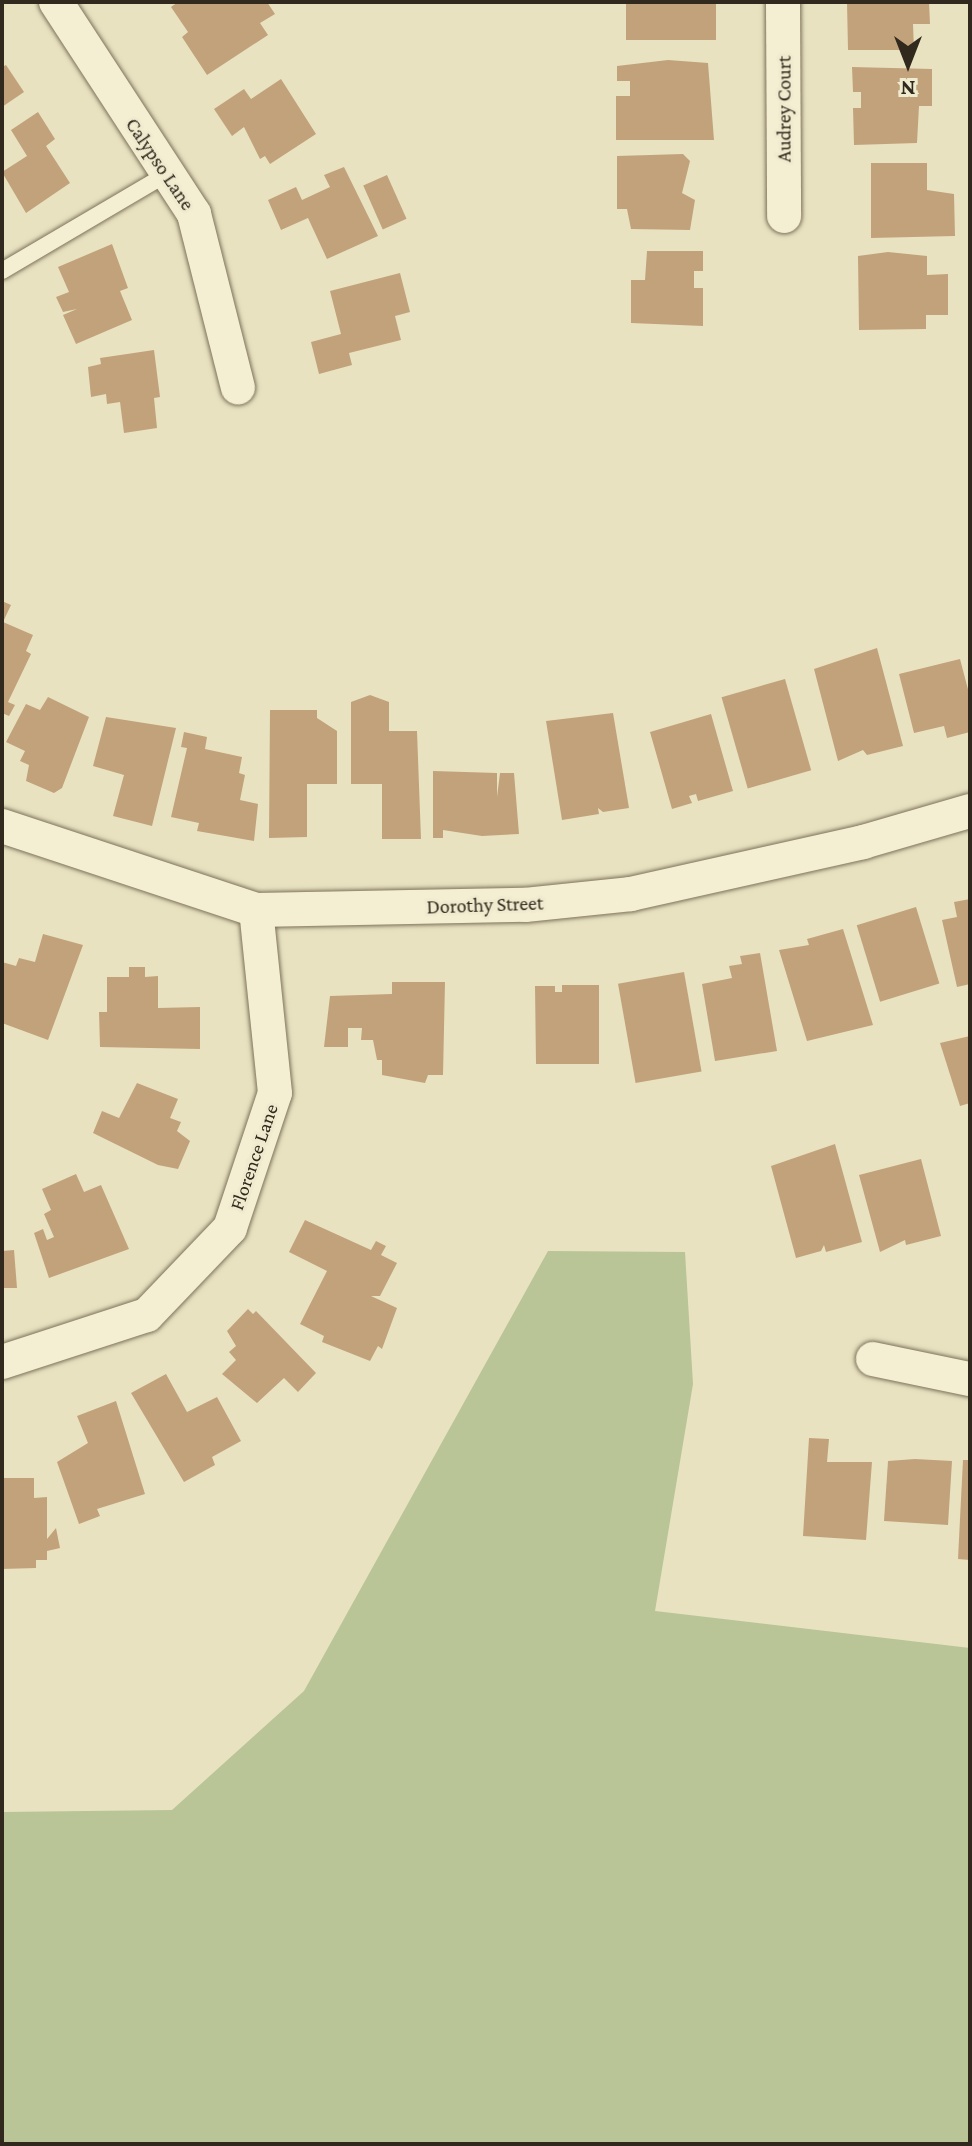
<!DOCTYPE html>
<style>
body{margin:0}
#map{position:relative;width:972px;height:2146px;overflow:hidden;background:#e8e2c1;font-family:"Crimson Pro",serif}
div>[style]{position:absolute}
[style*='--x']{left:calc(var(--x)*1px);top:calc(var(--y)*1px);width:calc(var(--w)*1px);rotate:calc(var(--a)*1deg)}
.green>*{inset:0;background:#b9c596}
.building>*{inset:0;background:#c2a27a;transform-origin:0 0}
.roads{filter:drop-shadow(0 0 2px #7f735a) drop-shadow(0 0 2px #7f735a)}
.service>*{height:16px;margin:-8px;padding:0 8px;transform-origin:8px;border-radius:8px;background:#f4efd3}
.minor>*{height:34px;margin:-17px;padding:0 17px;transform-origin:17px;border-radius:17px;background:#f4efd3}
span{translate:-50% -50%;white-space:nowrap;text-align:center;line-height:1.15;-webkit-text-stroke:6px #f0ebcf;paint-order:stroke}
.street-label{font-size:20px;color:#31291d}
.frame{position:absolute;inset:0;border:4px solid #31291d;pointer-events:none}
.north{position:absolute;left:868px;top:24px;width:80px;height:80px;-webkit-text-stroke:6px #f0ebcf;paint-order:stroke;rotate:180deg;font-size:22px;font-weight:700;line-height:32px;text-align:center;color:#31291d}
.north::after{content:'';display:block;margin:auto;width:28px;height:36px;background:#31291d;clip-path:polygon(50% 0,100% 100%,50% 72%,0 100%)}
</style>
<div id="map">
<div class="green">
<i style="clip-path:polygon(548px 1251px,685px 1252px,693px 1384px,655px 1611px,970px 1648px,970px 2144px,2px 2144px,2px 1812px,172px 1810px,304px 1691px)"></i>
</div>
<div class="building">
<i style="clip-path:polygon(178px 2px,267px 2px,275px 14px,260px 23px,268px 35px,207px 75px,182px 37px,188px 32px,171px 7px)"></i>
<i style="left:626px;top:2px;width:90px;height:38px"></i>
<i style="clip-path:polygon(847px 2px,929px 2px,930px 24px,913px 24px,914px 50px,848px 50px)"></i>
<i style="clip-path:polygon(668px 60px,708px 63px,714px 140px,616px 140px,616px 96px,630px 96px,630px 81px,617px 81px,617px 66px)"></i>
<i style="clip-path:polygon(6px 65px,24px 92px,2px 107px,2px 67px)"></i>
<i style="clip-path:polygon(852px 67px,932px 69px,932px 106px,919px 106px,917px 143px,854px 145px,853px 108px,861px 108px,861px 92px,853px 92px)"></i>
<i style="clip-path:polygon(281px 79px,316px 134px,270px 164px,265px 156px,260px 159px,244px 127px,232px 136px,214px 109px,244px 89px,251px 99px)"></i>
<i style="clip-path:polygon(38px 112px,55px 139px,46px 146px,70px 183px,26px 213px,2px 172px,27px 156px,11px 130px)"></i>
<i style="clip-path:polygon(683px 154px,690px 161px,682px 193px,695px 200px,690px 230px,631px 229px,627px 209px,617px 209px,617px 156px)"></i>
<i style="clip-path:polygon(871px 163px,927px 163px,927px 190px,954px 194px,955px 236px,871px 238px)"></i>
<i style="clip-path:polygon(344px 167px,378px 236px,327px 259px,308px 218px,281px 230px,268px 200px,296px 187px,302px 200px,330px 187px,324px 175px)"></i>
<i style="left:387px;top:175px;width:48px;height:26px;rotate:66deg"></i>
<i style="clip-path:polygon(112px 244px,128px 288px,120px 291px,132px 320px,76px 344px,63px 315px,77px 309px,63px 312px,56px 297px,69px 292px,58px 267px)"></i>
<i style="clip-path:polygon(647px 251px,703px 251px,703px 271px,694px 271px,694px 288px,703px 288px,703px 326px,631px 323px,631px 280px,645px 280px)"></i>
<i style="clip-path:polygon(888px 252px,927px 256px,927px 275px,948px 274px,948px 315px,926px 315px,926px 329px,859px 330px,858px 256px)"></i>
<i style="clip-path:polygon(400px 273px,410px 312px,395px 316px,401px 340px,349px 353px,352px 365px,319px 374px,311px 342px,341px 334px,330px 291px)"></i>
<i style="clip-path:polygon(154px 350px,160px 397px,154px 398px,157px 428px,124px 433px,120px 402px,107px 404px,106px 394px,91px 397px,88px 367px,101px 364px,100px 358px)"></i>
<i style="clip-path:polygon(2px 601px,11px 605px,3px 622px,33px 635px,26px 651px,31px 654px,8px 702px,15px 705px,9px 716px,2px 713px)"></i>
<i style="clip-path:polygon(877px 648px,903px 746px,867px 755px,863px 750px,838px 761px,814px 669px)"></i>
<i style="clip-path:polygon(960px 659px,970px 697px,970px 732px,947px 738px,944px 726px,914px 733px,899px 674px)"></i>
<i style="left:785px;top:679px;width:95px;height:66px;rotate:74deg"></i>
<i style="clip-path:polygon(370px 695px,389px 702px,389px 731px,417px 731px,421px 839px,382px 839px,382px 784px,351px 784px,351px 702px)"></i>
<i style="clip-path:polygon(48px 697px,89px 717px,62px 788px,54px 793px,26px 781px,29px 765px,20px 761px,25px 751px,6px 742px,26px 704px,40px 710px)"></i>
<i style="clip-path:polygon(270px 710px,317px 710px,317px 718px,337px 731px,337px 784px,307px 784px,307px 837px,269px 838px)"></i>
<i style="clip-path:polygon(613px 713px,629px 808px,603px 812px,598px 808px,599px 814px,562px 820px,546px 721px)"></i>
<i style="clip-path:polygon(711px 714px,733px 791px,698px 801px,696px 794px,689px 796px,692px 803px,672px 809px,650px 732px)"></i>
<i style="clip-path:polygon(106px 717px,176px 728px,152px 826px,113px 816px,124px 775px,93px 766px)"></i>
<i style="clip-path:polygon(184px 732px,207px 737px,205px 749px,242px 757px,239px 773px,245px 775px,240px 800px,258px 804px,254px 841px,197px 831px,199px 823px,171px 817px,187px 748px,181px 747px)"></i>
<i style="clip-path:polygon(433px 771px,497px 773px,497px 797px,500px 773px,514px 773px,519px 834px,482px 836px,443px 830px,443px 838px,433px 838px)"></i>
<i style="clip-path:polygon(970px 899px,970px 984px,957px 987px,942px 920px,957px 917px,954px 902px)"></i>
<i style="left:916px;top:907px;width:80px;height:62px;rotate:73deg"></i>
<i style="clip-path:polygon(843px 929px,873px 1025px,807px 1041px,779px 950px,809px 945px,807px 939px)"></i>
<i style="clip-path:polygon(43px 934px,83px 945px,48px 1040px,2px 1023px,2px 962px,16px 966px,19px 958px,35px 962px)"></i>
<i style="clip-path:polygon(760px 953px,777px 1051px,715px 1061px,702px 984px,732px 978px,729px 966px,742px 964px,740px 956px)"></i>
<i style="clip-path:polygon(129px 967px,145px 967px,145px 977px,158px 976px,158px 1008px,200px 1007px,200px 1049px,100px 1047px,99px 1012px,107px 1012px,107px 977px,129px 977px)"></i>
<i style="left:684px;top:972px;width:101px;height:67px;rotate:80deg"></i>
<i style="clip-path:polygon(392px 982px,445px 982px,443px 1075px,428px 1075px,425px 1083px,382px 1075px,382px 1060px,377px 1060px,373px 1040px,361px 1040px,362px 1028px,348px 1028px,348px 1047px,324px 1047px,330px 996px,392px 994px)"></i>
<i style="clip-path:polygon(562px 985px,599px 985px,599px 1064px,536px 1064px,535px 986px,555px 986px,555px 992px,562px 992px)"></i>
<i style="clip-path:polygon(970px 1036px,970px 1103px,960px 1106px,940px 1043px)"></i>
<i style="clip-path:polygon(137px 1083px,178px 1099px,170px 1118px,181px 1122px,177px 1131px,190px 1141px,178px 1169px,158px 1165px,93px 1133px,102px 1111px,119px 1118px)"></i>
<i style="clip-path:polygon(835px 1144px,862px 1242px,826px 1252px,824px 1245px,821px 1251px,796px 1258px,771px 1166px)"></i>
<i style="clip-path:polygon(921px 1159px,941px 1236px,906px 1245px,905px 1240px,880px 1252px,859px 1175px)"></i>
<i style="clip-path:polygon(76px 1174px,84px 1192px,101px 1185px,129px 1249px,49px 1278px,34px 1233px,43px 1229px,47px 1240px,54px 1237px,44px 1214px,51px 1210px,42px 1189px)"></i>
<i style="clip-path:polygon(305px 1220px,371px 1250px,376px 1241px,386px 1246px,381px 1255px,397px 1263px,380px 1296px,371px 1296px,397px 1308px,382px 1349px,378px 1346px,370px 1361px,322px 1342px,324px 1336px,300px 1324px,327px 1271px,289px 1252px)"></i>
<i style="clip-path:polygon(14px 1250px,17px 1288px,2px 1288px,2px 1251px)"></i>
<i style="clip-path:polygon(248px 1309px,253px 1314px,256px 1311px,316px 1373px,298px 1392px,284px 1378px,257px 1403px,222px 1374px,236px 1360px,229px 1352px,236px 1346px,227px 1331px)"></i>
<i style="clip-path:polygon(166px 1374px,187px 1412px,217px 1397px,241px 1441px,212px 1457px,215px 1465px,184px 1482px,131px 1393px)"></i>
<i style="clip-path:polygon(116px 1401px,145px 1494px,97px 1509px,100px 1516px,79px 1524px,57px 1462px,88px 1443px,77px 1416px)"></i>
<i style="clip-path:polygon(809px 1438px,829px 1439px,827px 1462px,872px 1462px,866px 1540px,803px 1536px)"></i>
<i style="clip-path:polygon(915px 1459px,952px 1461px,948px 1525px,884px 1521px,888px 1461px)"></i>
<i style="clip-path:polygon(963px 1460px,970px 1460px,970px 1560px,958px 1559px)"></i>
<i style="clip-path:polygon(2px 1478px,34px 1478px,34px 1498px,47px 1497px,47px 1539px,56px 1528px,60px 1548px,47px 1551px,47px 1560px,36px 1560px,36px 1568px,2px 1569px)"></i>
</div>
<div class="roads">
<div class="service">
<i style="--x:2;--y:271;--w:191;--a:-30.5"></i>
</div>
<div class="minor">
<i style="--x:56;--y:2;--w:253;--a:56.9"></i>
<i style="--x:194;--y:214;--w:179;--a:75.8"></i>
<i style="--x:783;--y:2;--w:214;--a:89.7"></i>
<i style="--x:2;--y:826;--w:268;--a:18.3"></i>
<i style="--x:256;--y:910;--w:269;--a:-1.1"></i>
<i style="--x:525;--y:905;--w:107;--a:-5.9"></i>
<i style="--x:631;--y:894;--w:238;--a:-12.6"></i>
<i style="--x:863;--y:842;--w:111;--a:-16.2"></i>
<i style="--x:873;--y:1359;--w:99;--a:11.7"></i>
<i style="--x:2;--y:1362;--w:152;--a:-18"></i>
<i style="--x:147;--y:1315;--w:120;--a:-46.3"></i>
<i style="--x:230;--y:1228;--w:142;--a:-71.6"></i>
<i style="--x:275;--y:1093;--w:184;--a:-95.9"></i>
</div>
</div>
<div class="street-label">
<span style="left:784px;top:109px;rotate:-90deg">Audrey Court</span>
<span style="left:160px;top:164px;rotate:56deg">Calypso Lane</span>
<span style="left:485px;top:905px;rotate:-2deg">Dorothy Street</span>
<span style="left:254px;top:1157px;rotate:-71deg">Florence Lane</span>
</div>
<div class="frame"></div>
<div class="north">N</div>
</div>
